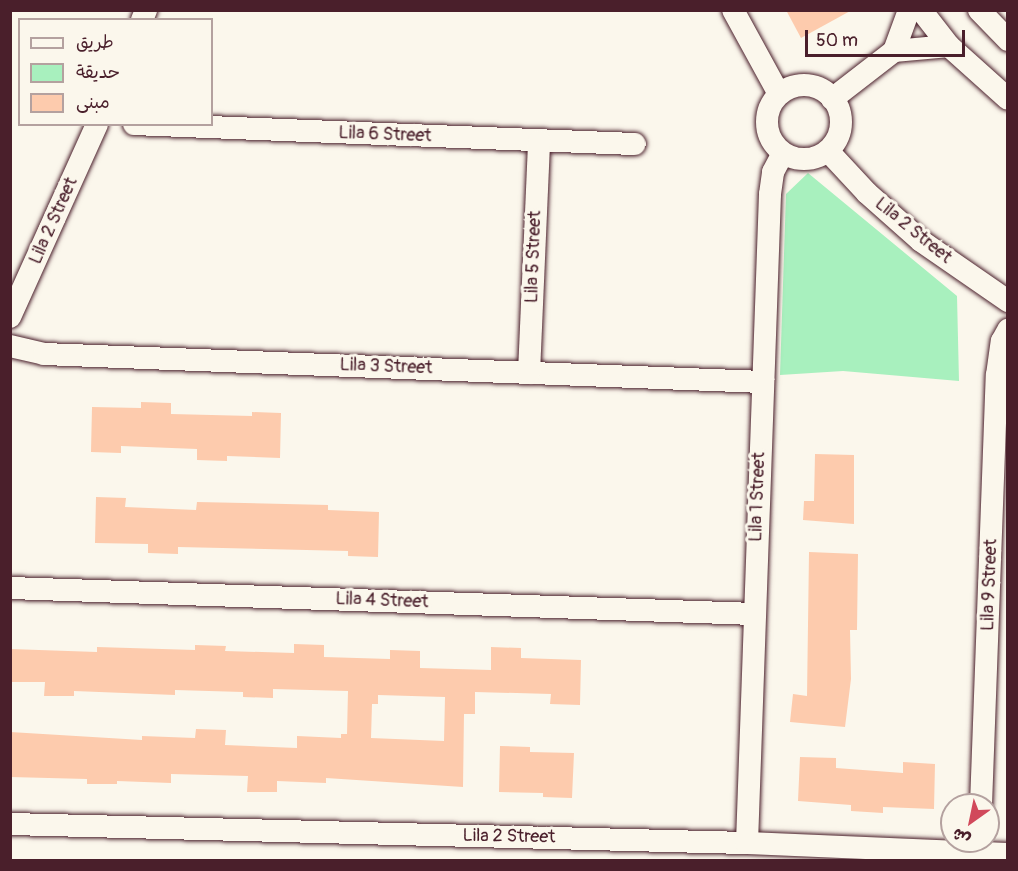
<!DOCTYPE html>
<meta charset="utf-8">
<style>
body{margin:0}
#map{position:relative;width:1018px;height:871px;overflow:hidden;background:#fbf7ec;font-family:Pangolin,"Playpen Sans Arabic",sans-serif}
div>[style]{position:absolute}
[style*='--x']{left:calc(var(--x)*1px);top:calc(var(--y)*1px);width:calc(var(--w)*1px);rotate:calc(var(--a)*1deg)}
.green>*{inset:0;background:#a8f0be}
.building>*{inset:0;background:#fdcbad}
.roads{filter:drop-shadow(0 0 2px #4a1f2b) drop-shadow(0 0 2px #4a1f2b)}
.minor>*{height:22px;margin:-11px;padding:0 11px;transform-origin:11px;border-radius:11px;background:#fbf7ec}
.minor>.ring{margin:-11px;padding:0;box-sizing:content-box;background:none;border:22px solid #fbf7ec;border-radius:50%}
span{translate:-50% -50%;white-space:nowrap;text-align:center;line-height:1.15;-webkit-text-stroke:6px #fbf7ec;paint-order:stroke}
.street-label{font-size:18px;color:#4a1f2b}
.frame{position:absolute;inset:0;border:12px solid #4a1f2b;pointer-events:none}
.legend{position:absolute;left:18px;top:18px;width:195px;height:108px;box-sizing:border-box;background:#fbf7ec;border:2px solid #b4a19f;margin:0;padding:8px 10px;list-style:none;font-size:18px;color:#4a1f2b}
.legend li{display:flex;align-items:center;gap:12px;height:30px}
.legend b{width:30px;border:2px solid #b4a19f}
.north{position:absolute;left:940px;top:793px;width:60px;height:60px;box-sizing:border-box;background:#fbf7ec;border:2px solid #b4a19f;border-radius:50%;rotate:213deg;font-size:16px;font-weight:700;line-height:24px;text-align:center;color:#4a1f2b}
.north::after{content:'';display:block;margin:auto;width:21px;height:27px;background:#d1495b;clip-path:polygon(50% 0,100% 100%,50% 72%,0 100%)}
.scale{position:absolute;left:805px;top:30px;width:160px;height:27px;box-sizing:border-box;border:3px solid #4a1f2b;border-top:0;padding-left:8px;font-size:18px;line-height:21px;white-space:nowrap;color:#4a1f2b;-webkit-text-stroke:4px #fbf7ec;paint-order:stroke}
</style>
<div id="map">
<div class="green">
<i style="clip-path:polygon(808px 173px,957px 296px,959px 381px,843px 371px,780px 375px,786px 194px)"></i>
</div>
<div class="building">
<i style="clip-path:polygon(786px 10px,852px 10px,801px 38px)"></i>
<i style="clip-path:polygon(141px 402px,171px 403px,171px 414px,252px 416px,252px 412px,281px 413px,280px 458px,227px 456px,227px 461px,197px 460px,197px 449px,121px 446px,121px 453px,91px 452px,92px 407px,141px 408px)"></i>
<i style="clip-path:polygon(815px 454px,854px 455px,854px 524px,803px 520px,804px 501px,814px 501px)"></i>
<i style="clip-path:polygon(96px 497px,126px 498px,125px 507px,196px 510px,197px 502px,328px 505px,328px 510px,379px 512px,378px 557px,348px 556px,348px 551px,178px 547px,178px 554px,148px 553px,148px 544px,95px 543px)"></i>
<i style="clip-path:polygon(809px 552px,858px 554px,857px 630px,850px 630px,851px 679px,845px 727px,790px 722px,793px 694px,807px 696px)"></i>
<i style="clip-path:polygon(evenodd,294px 644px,324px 645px,324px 657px,390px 659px,390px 650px,420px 651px,420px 668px,491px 670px,491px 647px,521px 648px,521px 658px,581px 660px,580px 705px,550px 704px,551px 694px,475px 692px,475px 714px,464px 714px,463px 787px,326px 778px,326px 783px,277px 781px,277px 792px,247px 792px,248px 776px,171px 774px,171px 783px,117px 781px,117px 784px,87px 784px,87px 779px,10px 777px,10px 732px,142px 740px,142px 736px,195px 738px,196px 729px,226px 730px,225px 745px,297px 748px,297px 736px,341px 738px,341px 734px,347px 734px,348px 691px,273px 689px,273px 698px,243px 697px,243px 692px,175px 690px,175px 695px,74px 691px,74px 696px,44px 696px,45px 682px,10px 682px,10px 649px,97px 652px,97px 647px,195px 650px,195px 645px,226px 646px,225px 651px,294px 653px,294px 644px,378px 695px,445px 697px,444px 741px,371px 738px,372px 704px,378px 704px,378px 695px)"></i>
<i style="clip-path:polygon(500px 746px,530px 747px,530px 752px,574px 753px,572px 798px,543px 797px,543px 793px,499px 792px)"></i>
<i style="clip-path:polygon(800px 757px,836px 758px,836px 768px,903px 773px,903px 762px,935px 764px,934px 809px,883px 807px,883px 813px,851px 811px,851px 805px,798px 801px)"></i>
</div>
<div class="roads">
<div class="minor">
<i style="--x:733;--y:10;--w:96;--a:61.3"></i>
<i style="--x:921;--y:10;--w:46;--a:52.1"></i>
<i style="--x:949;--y:46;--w:79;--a:41.9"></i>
<i style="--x:979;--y:10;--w:42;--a:46"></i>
<i style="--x:142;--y:20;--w:11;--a:-68"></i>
<i style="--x:894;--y:51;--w:55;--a:-5.2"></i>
<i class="ring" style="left:767px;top:85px;width:52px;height:52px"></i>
<i style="--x:832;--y:99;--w:78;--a:-37.7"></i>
<i style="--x:894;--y:51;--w:44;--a:-69.9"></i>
<i style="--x:134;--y:124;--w:501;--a:2.29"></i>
<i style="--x:828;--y:151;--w:57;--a:47.1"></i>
<i style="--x:867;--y:193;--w:72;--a:41.6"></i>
<i style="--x:921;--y:241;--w:106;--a:34.6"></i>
<i style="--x:10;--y:317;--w:212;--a:-65.7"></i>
<i style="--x:10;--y:346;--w:35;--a:13"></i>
<i style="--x:44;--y:354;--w:720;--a:2.23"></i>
<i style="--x:529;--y:373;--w:232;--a:-87.5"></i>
<i style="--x:10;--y:588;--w:744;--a:2"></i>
<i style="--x:981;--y:805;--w:430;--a:-87.9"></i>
<i style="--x:997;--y:375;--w:34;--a:-82"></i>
<i style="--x:1002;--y:341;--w:13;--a:-61"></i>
<i style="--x:10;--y:824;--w:737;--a:1.48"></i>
<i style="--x:747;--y:843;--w:261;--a:2.4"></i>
<i style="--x:747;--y:843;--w:649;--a:-87.97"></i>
<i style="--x:770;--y:194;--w:22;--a:-82"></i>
<i style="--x:773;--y:172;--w:21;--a:-62"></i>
</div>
</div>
<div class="street-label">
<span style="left:385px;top:135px;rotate:2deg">Lila 6 Street</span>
<span style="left:54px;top:221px;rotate:-66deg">Lila 2 Street</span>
<span style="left:913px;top:231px;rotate:39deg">Lila 2 Street</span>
<span style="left:534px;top:257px;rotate:-88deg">Lila 5 Street</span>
<span style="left:386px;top:367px;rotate:2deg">Lila 3 Street</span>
<span style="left:758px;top:497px;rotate:-88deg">Lila 1 Street</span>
<span style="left:990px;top:585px;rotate:-88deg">Lila 9 Street</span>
<span style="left:382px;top:601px;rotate:2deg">Lila 4 Street</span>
<span style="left:509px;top:837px;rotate:1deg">Lila 2 Street</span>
</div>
<div class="frame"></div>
<ul class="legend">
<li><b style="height:8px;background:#fbf7ec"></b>طريق</li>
<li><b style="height:16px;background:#a8f0be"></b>حديقة</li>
<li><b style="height:16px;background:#fdcbad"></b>مبنى</li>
</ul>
<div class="north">ش</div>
<div class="scale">50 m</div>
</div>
